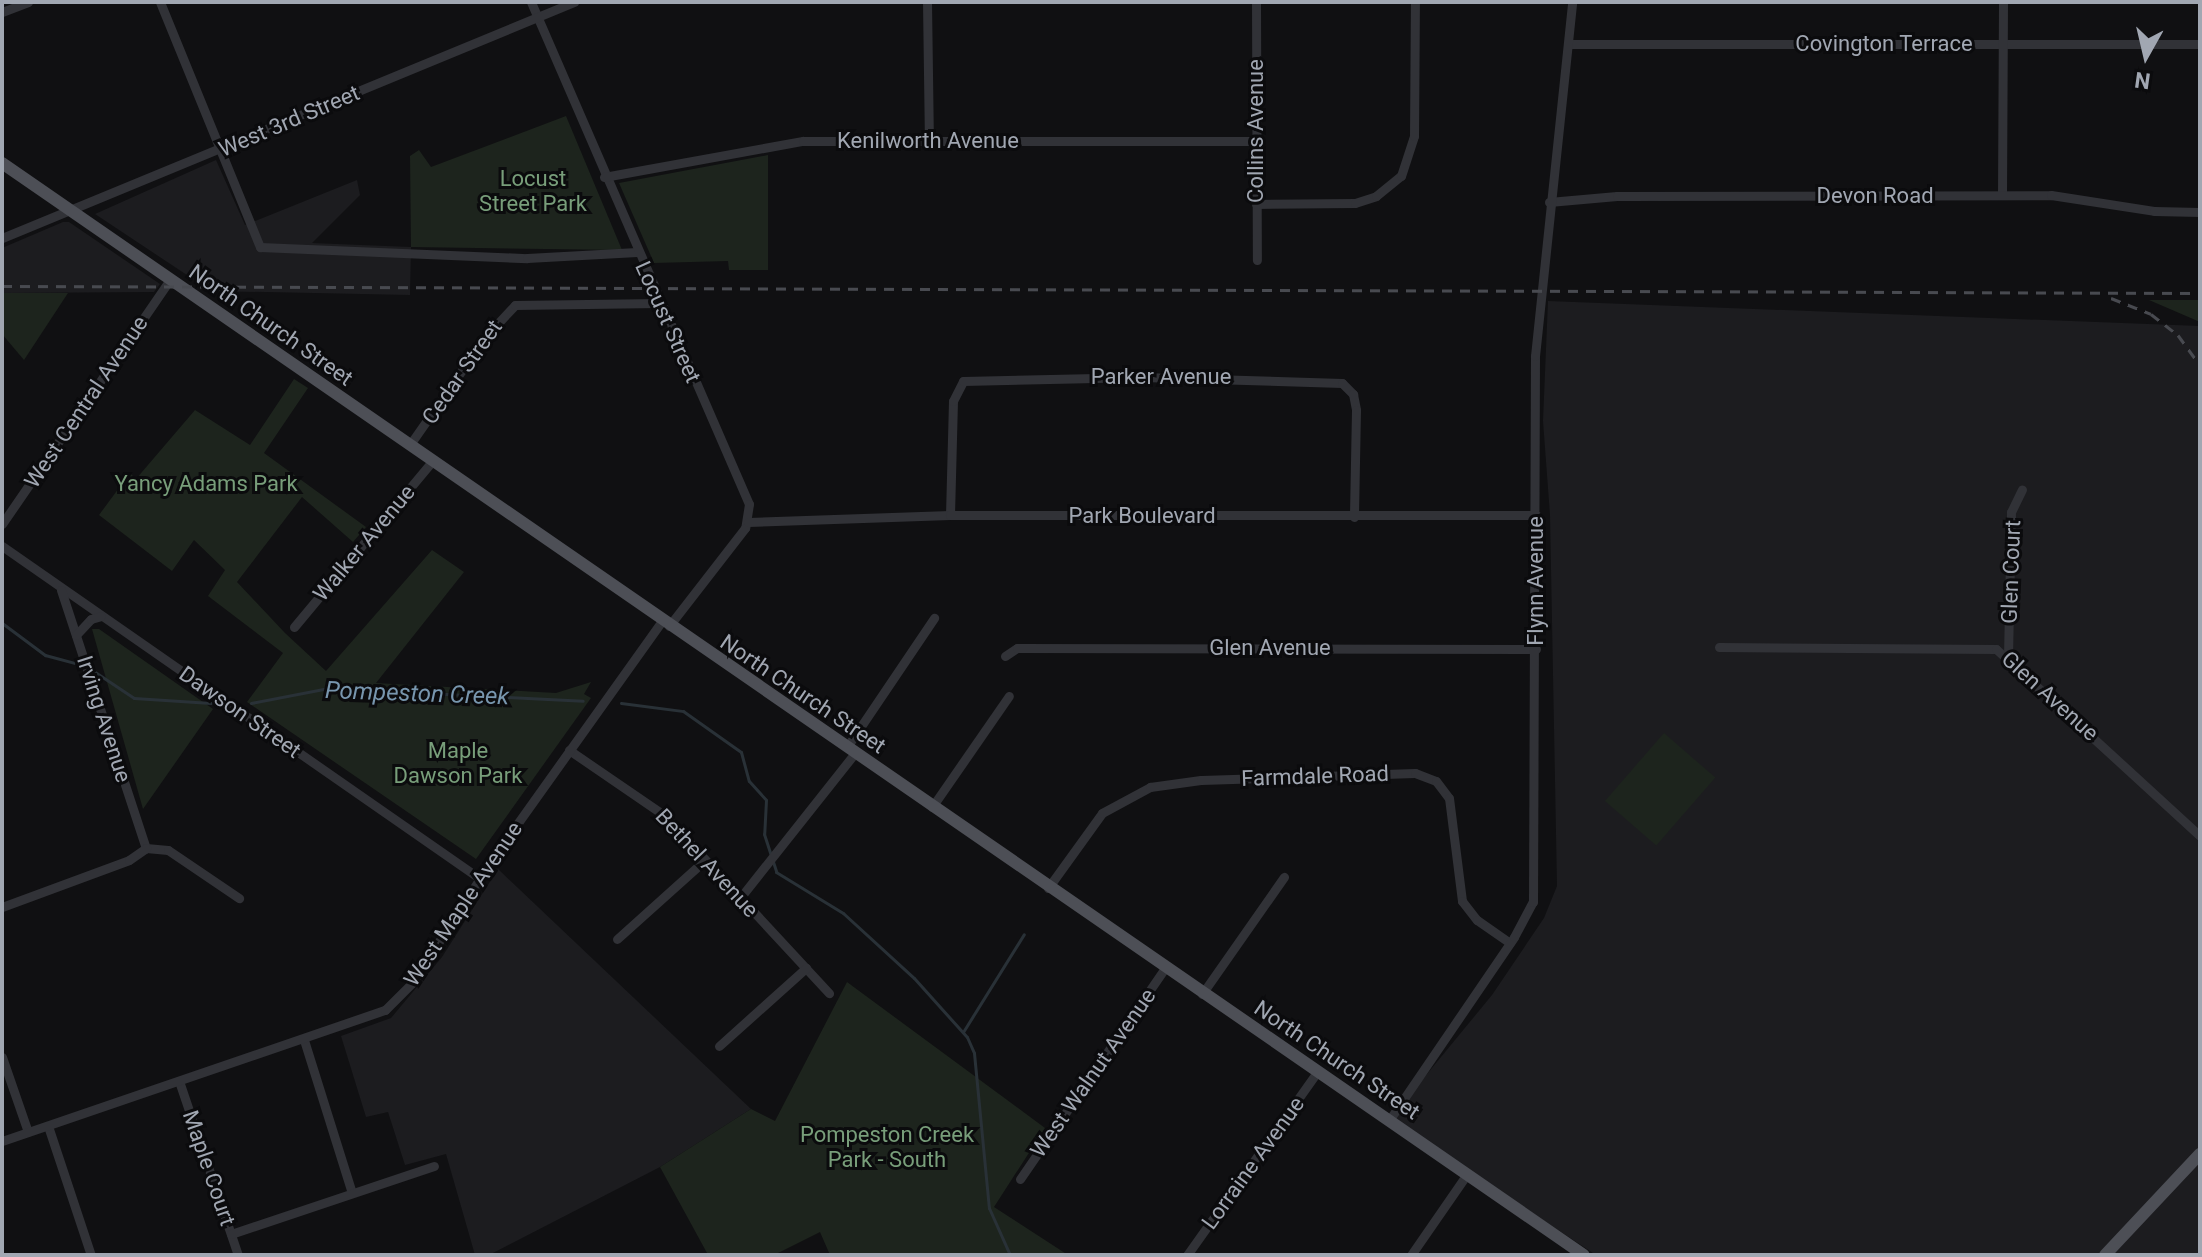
<!DOCTYPE html>
<style>
body{margin:0}
#map{position:relative;width:2202px;height:1257px;overflow:hidden;background:#101012;font-family:Roboto,sans-serif}
div>[style]{position:absolute}
[style*='--x']{left:calc(var(--x)*1px);top:calc(var(--y)*1px);width:calc(var(--w)*1px);rotate:calc(var(--a)*1deg)}
.built>*{inset:0;background:#1c1c1f}
.green>*{inset:0;background:#1d241d;transform-origin:0 0}
.stream>*{height:3px;margin:-1.5px;padding:0 1.5px;transform-origin:1.5px;border-radius:1.5px;background:#293137}
.minor>*{height:9px;margin:-4.5px;padding:0 4.5px;transform-origin:4.5px;border-radius:4.5px;background:#313237}
.major>*{height:12px;margin:-6px;padding:0 6px;transform-origin:6px;border-radius:6px;background:#4d4f56}
.rail>*{height:3px;margin-top:-1.5px;transform-origin:0;background:repeating-linear-gradient(90deg,#484a50 0 10px,transparent 0 18px)}
span{translate:-50% -50%;white-space:nowrap;text-align:center;line-height:1.15;-webkit-text-stroke:6px #0b0b0d;paint-order:stroke}
.street-label{font-size:22px;color:#a1a7b2}
.park-label{font-size:22px;color:#789e7a}
.water-label{font-size:24px;color:#7896ae;font-style:italic}
.frame{position:absolute;inset:0;border:4px solid #a1a7b2;pointer-events:none}
.north{position:absolute;left:2106px;top:16px;width:80px;height:80px;-webkit-text-stroke:6px #0b0b0d;paint-order:stroke;rotate:188deg;font-size:22px;font-weight:700;line-height:32px;text-align:center;color:#a1a7b2}
.north::after{content:'';display:block;margin:auto;width:28px;height:36px;background:#a1a7b2;clip-path:polygon(50% 0,100% 100%,50% 72%,0 100%)}
</style>
<div id="map">
<div class="built">
<i style="clip-path:polygon(216px 160px,245px 225px,357px 180px,360px 195px,312px 243px,411px 247px,410px 295px,211px 291px,95px 214px)"></i>
<i style="clip-path:polygon(63px 222px,69px 222px,160px 284px,154px 292px,2px 293px,2px 248px)"></i>
<i style="clip-path:polygon(1548px 301px,2200px 326px,2200px 1255px,1596px 1255px,1390px 1119px,1492px 995px,1544px 918px,1557px 886px,1550px 515px,1543px 421px)"></i>
<i style="clip-path:polygon(498px 869px,751px 1109px,660px 1167px,489px 1255px,475px 1255px,446px 1154px,405px 1165px,388px 1112px,366px 1117px,341px 1036px,391px 1018px,442px 957px)"></i>
</div>
<div class="green">
<i style="clip-path:polygon(566px 116px,622px 250px,411px 247px,410px 156px,419px 150px,431px 167px)"></i>
<i style="clip-path:polygon(768px 155px,768px 270px,729px 270px,728px 261px,654px 263px,619px 183px)"></i>
<i style="clip-path:polygon(2px 293px,68px 293px,24px 360px,2px 334px)"></i>
<i style="clip-path:polygon(2149px 300px,2200px 300px,2200px 322px)"></i>
<i style="clip-path:polygon(294px 379px,308px 388px,264px 453px,366px 527px,353px 542px,302px 497px,237px 582px,285px 633px,326px 671px,432px 550px,464px 572px,376px 683px,556px 693px,591px 682px,584px 694px,591px 698px,476px 859px,247px 702px,283px 653px,208px 596px,225px 570px,194px 540px,172px 571px,99px 515px,130px 473px,136px 479px,195px 410px,250px 445px)"></i>
<i style="clip-path:polygon(92px 629px,99px 629px,213px 709px,143px 809px)"></i>
<i style="left:1664px;top:733px;width:68px;height:90px;rotate:41deg"></i>
<i style="clip-path:polygon(847px 982px,1045px 1128px,994px 1207px,1068px 1255px,830px 1255px,820px 1232px,774px 1255px,707px 1253px,660px 1167px,751px 1109px,775px 1121px)"></i>
</div>
<div class="stream">
<i style="--x:2;--y:623;--w:54;--a:36.7"></i>
<i style="--x:45;--y:655;--w:38;--a:15"></i>
<i style="--x:89;--y:668;--w:54;--a:33.7"></i>
<i style="--x:134;--y:698;--w:77;--a:3.7"></i>
<i style="--x:251;--y:703;--w:79;--a:-10.9"></i>
<i style="--x:329;--y:688;--w:254;--a:2.9"></i>
<i style="--x:621;--y:703;--w:63;--a:7.4"></i>
<i style="--x:683;--y:711;--w:71;--a:35.3"></i>
<i style="--x:741;--y:752;--w:30;--a:75"></i>
<i style="--x:749;--y:781;--w:25;--a:48"></i>
<i style="--x:766;--y:800;--w:34;--a:93"></i>
<i style="--x:764;--y:834;--w:40;--a:72"></i>
<i style="--x:776;--y:872;--w:79;--a:31.5"></i>
<i style="--x:843;--y:913;--w:96;--a:42.5"></i>
<i style="--x:914;--y:978;--w:79;--a:48.1"></i>
<i style="--x:967;--y:1037;--w:17;--a:66"></i>
<i style="--x:974;--y:1053;--w:156;--a:84.5"></i>
<i style="--x:989;--y:1208;--w:51;--a:65.9"></i>
<i style="--x:963;--y:1032;--w:115;--a:-58.1"></i>
</div>
<div class="minor">
<i style="--x:160;--y:2;--w:265;--a:67.8"></i>
<i style="--x:260;--y:247;--w:267;--a:2.4"></i>
<i style="--x:527;--y:258;--w:110;--a:-3.1"></i>
<i style="--x:531;--y:2;--w:547;--a:66.53"></i>
<i style="--x:749;--y:504;--w:24;--a:99"></i>
<i style="--x:745;--y:528;--w:124;--a:127.8"></i>
<i style="--x:927;--y:2;--w:139;--a:89.2"></i>
<i style="--x:1256;--y:2;--w:258;--a:89.8"></i>
<i style="--x:2;--y:12;--w:28;--a:-21"></i>
<i style="--x:1568;--y:44;--w:632;--a:0"></i>
<i style="--x:604;--y:177;--w:202;--a:-10.3"></i>
<i style="--x:803;--y:141;--w:453;--a:0"></i>
<i style="--x:2002;--y:195;--w:193;--a:-89.7"></i>
<i style="--x:1549;--y:202;--w:68;--a:-5"></i>
<i style="--x:1617;--y:196;--w:434;--a:-0.1"></i>
<i style="--x:2051;--y:195;--w:104;--a:8.8"></i>
<i style="--x:2154;--y:211;--w:46;--a:1.2"></i>
<i style="--x:1256;--y:204;--w:99;--a:-0.6"></i>
<i style="--x:1355;--y:203;--w:22;--a:-18"></i>
<i style="--x:1376;--y:196;--w:32;--a:-39"></i>
<i style="--x:1401;--y:176;--w:42;--a:-72"></i>
<i style="--x:1414;--y:136;--w:134;--a:-89.6"></i>
<i style="--x:2;--y:238;--w:619;--a:-22.42"></i>
<i style="--x:411;--y:443;--w:131;--a:-55"></i>
<i style="--x:486;--y:336;--w:42;--a:-46.9"></i>
<i style="--x:515;--y:305;--w:144;--a:-0.8"></i>
<i style="--x:950;--y:515;--w:114;--a:-88.5"></i>
<i style="--x:953;--y:401;--w:22;--a:-63"></i>
<i style="--x:963;--y:381;--w:179;--a:-1.3"></i>
<i style="--x:1142;--y:377;--w:200;--a:1.7"></i>
<i style="--x:1342;--y:383;--w:16;--a:45"></i>
<i style="--x:1353;--y:394;--w:16;--a:79"></i>
<i style="--x:1356;--y:410;--w:107;--a:91.1"></i>
<i style="--x:748;--y:522;--w:202;--a:-2"></i>
<i style="--x:950;--y:515;--w:586;--a:0"></i>
<i style="--x:2;--y:524;--w:296;--a:-55.5"></i>
<i style="--x:2;--y:546;--w:581;--a:34.84"></i>
<i style="--x:61;--y:590;--w:272;--a:71.8"></i>
<i style="--x:294;--y:627;--w:217;--a:-50.2"></i>
<i style="--x:76;--y:635;--w:22;--a:-47"></i>
<i style="--x:91;--y:619;--w:10;--a:-17"></i>
<i style="--x:1719;--y:647;--w:277;--a:0.4"></i>
<i style="--x:1996;--y:649;--w:277;--a:42.5"></i>
<i style="--x:1005;--y:656;--w:14;--a:-34"></i>
<i style="--x:1017;--y:648;--w:519;--a:0.11"></i>
<i style="--x:2008;--y:656;--w:144;--a:-88.8"></i>
<i style="--x:2011;--y:512;--w:25;--a:-64"></i>
<i style="--x:847;--y:747;--w:156;--a:-56"></i>
<i style="--x:569;--y:750;--w:115;--a:34.4"></i>
<i style="--x:664;--y:815;--w:243;--a:47.2"></i>
<i style="--x:932;--y:807;--w:135;--a:-55.3"></i>
<i style="--x:146;--y:848;--w:22;--a:5"></i>
<i style="--x:168;--y:850;--w:86;--a:34.1"></i>
<i style="--x:1048;--y:888;--w:92;--a:-54.2"></i>
<i style="--x:1102;--y:813;--w:55;--a:-28.4"></i>
<i style="--x:1150;--y:787;--w:51;--a:-7.8"></i>
<i style="--x:1201;--y:780;--w:214;--a:-1.9"></i>
<i style="--x:1415;--y:773;--w:22;--a:21"></i>
<i style="--x:1436;--y:781;--w:21;--a:53"></i>
<i style="--x:1449;--y:798;--w:104;--a:82.8"></i>
<i style="--x:1462;--y:901;--w:24;--a:52"></i>
<i style="--x:1477;--y:920;--w:40;--a:34.9"></i>
<i style="--x:740;--y:898;--w:185;--a:-51.6"></i>
<i style="--x:2;--y:907;--w:135;--a:-20.3"></i>
<i style="--x:129;--y:860;--w:21;--a:-35"></i>
<i style="--x:617;--y:939;--w:118;--a:-41.9"></i>
<i style="--x:1202;--y:994;--w:143;--a:-55"></i>
<i style="--x:304;--y:1040;--w:160;--a:72.6"></i>
<i style="--x:719;--y:1046;--w:117;--a:-41.9"></i>
<i style="--x:2;--y:1057;--w:79;--a:70.9"></i>
<i style="--x:179;--y:1081;--w:184;--a:71.3"></i>
<i style="--x:1390;--y:1119;--w:220;--a:-55.7"></i>
<i style="--x:1514;--y:937;--w:40;--a:-62"></i>
<i style="--x:1533;--y:902;--w:546;--a:-89.79"></i>
<i style="--x:1535;--y:356;--w:356;--a:-84"></i>
<i style="--x:48;--y:1126;--w:136;--a:71.6"></i>
<i style="--x:2;--y:1141;--w:405;--a:-18.9"></i>
<i style="--x:385;--y:1010;--w:38;--a:-45"></i>
<i style="--x:412;--y:983;--w:153;--a:-57"></i>
<i style="--x:495;--y:855;--w:287;--a:-54.5"></i>
<i style="--x:1020;--y:1179;--w:256;--a:-55.5"></i>
<i style="--x:231;--y:1234;--w:214;--a:-18.5"></i>
<i style="--x:1187;--y:1255;--w:226;--a:-54.6"></i>
<i style="--x:1411;--y:1255;--w:98;--a:-55.3"></i>
</div>
<div class="major">
<i style="--x:2;--y:163;--w:1922;--a:34.62"></i>
<i style="--x:2105;--y:1255;--w:139;--a:-46.8"></i>
</div>
<div class="rail">
<i style="--x:2;--y:286;--w:2198;--a:0.18"></i>
<i style="--x:2111;--y:298;--w:43;--a:21.8"></i>
<i style="--x:2151;--y:314;--w:34;--a:38"></i>
<i style="--x:2178;--y:335;--w:37;--a:54"></i>
</div>
<div class="street-label">
<span style="left:1884px;top:44px">Covington Terrace</span>
<span style="left:289px;top:121px;rotate:-23deg">West 3rd Street</span>
<span style="left:1256px;top:131px;rotate:-90deg">Collins Avenue</span>
<span style="left:928px;top:141px">Kenilworth Avenue</span>
<span style="left:1875px;top:196px">Devon Road</span>
<span style="left:668px;top:322px;rotate:66deg">Locust Street</span>
<span style="left:271px;top:325px;rotate:35deg">North Church Street</span>
<span style="left:462px;top:372px;rotate:-55deg">Cedar Street</span>
<span style="left:1161px;top:377px">Parker Avenue</span>
<span style="left:86px;top:402px;rotate:-56deg">West Central Avenue</span>
<span style="left:1142px;top:516px">Park Boulevard</span>
<span style="left:364px;top:543px;rotate:-50deg">Walker Avenue</span>
<span style="left:2011px;top:572px;rotate:-88deg">Glen Court</span>
<span style="left:1536px;top:581px;rotate:-90deg">Flynn Avenue</span>
<span style="left:1270px;top:648px">Glen Avenue</span>
<span style="left:803px;top:694px;rotate:34deg">North Church Street</span>
<span style="left:2050px;top:696px;rotate:42deg">Glen Avenue</span>
<span style="left:240px;top:712px;rotate:35deg">Dawson Street</span>
<span style="left:104px;top:719px;rotate:72deg">Irving Avenue</span>
<span style="left:1315px;top:776px;rotate:-2deg">Farmdale Road</span>
<span style="left:707px;top:863px;rotate:47deg">Bethel Avenue</span>
<span style="left:463px;top:904px;rotate:-56deg">West Maple Avenue</span>
<span style="left:1337px;top:1060px;rotate:34deg">North Church Street</span>
<span style="left:1093px;top:1073px;rotate:-55deg">West Walnut Avenue</span>
<span style="left:1253px;top:1163px;rotate:-54deg">Lorraine Avenue</span>
<span style="left:209px;top:1168px;rotate:71deg">Maple Court</span>
</div>
<div class="park-label">
<span style="left:533px;top:191px">Locust<br>Street Park</span>
<span style="left:206px;top:484px">Yancy Adams Park</span>
<span style="left:458px;top:763px">Maple<br>Dawson Park</span>
<span style="left:887px;top:1147px">Pompeston Creek<br>Park - South</span>
</div>
<div class="water-label">
<span style="left:417px;top:694px;rotate:2deg">Pompeston Creek</span>
</div>
<div class="frame"></div>
<div class="north">N</div>
</div>
